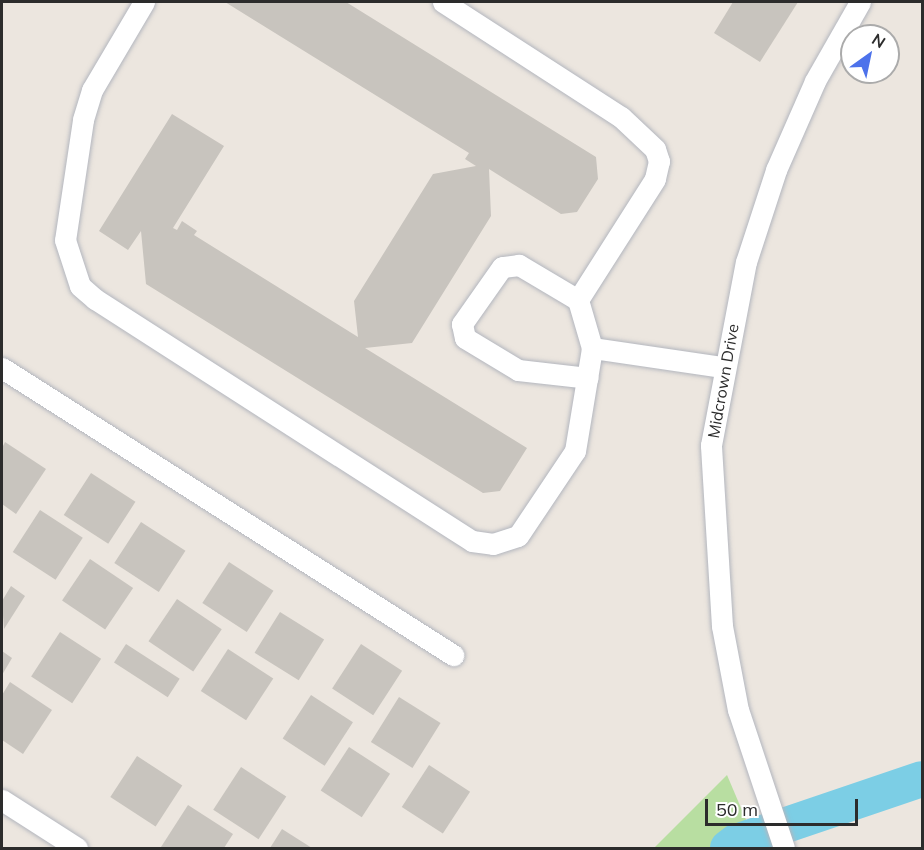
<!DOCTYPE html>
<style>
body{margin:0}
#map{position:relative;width:924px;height:850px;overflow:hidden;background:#ece6df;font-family:Mulish,sans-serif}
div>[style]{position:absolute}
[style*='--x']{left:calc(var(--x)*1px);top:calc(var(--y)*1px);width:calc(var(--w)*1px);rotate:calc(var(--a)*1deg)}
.green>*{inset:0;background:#b8dea1}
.river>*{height:36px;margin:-18px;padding:0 18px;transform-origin:18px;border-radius:18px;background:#7ccee5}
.building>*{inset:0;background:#c8c4be;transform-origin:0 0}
.roads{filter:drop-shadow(0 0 2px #b3b6be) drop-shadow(0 0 2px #b3b6be)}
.minor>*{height:21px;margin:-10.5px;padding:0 10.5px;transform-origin:10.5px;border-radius:10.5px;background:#fff}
span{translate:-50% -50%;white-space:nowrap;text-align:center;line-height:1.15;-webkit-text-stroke:5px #fff;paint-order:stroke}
.street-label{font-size:16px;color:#2c2c2c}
.frame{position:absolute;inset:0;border:3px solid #2c2c2c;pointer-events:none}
.north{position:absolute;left:840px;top:24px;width:60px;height:60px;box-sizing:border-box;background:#fff;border:2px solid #ababab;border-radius:50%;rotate:33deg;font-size:16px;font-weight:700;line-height:24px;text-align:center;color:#2c2c2c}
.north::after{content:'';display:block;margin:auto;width:21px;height:27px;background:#4d72eb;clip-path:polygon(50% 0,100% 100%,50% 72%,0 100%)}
.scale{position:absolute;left:705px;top:799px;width:153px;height:27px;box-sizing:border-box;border:3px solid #2c2c2c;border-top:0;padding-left:8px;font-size:18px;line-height:21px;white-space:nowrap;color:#2c2c2c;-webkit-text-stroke:4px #fff;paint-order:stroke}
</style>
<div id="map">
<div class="green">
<i style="clip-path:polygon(727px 775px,758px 848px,654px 848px)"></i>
</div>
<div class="river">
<i style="--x:728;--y:848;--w:10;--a:-37"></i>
<i style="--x:736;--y:842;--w:196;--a:-18.7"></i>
</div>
<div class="building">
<i style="clip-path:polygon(225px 2px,346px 2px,596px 157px,598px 179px,577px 212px,561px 214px,489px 169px,491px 216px,412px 343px,365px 348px,527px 448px,500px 491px,483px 493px,146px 284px,141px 231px,128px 250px,99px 231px,172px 114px,224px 146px,173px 228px,177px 230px,182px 221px,197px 231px,194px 235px,358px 337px,354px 301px,433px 174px,476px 166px,465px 159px,469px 153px)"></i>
<i style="clip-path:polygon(733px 2px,798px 2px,760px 62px,714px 33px)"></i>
<i style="clip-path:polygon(5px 442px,46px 469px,16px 514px,2px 504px,2px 448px)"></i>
<i style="left:91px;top:473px;width:53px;height:50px;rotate:33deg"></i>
<i style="left:40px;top:510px;width:51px;height:50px;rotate:33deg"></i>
<i style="left:141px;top:522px;width:53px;height:49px;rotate:33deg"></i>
<i style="left:90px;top:559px;width:52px;height:50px;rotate:34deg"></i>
<i style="left:229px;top:562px;width:53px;height:49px;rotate:33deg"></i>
<i style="clip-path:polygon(11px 586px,25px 596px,4px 629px,2px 601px)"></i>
<i style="left:177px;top:599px;width:54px;height:51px;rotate:34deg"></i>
<i style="left:280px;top:612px;width:52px;height:48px;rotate:32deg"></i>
<i style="left:60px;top:632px;width:49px;height:53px;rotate:33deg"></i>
<i style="left:126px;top:644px;width:64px;height:22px;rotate:33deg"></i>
<i style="left:361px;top:644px;width:49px;height:53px;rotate:33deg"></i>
<i style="left:228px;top:649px;width:54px;height:50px;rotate:33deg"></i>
<i style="clip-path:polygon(2px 651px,12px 658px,2px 675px)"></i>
<i style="clip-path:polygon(10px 682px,52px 710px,23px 754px,2px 740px,2px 695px)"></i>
<i style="left:311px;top:695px;width:50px;height:52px;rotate:33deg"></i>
<i style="left:399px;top:697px;width:49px;height:53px;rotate:32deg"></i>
<i style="left:349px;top:747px;width:49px;height:52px;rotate:33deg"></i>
<i style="left:137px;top:756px;width:54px;height:49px;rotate:33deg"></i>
<i style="left:429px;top:765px;width:49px;height:50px;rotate:33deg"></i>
<i style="left:241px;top:767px;width:54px;height:51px;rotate:33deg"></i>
<i style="clip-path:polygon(188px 805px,233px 834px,224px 848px,161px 847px)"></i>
<i style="clip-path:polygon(282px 829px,312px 848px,270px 848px)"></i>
</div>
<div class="roads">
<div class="minor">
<i style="--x:144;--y:2;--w:102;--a:120.6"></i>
<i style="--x:92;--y:90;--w:31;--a:107"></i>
<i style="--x:83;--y:120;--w:121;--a:98.5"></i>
<i style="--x:65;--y:240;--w:48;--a:71.9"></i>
<i style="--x:80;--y:286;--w:20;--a:41"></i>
<i style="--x:95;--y:299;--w:448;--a:32.7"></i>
<i style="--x:472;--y:541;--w:21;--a:8"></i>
<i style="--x:493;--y:544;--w:26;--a:-18"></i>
<i style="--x:518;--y:536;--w:102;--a:-56.2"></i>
<i style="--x:575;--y:451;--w:104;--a:-80.6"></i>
<i style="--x:592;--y:348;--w:132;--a:8.3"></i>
<i style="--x:443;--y:2;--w:212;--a:32.9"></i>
<i style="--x:621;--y:117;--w:47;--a:43.3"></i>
<i style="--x:655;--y:149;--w:13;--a:72"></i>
<i style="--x:659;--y:161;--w:18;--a:103"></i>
<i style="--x:655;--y:179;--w:143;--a:122.5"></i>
<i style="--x:578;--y:300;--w:50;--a:73.7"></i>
<i style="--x:578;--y:300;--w:69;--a:-149.3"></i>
<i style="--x:519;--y:265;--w:17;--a:173"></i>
<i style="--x:502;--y:267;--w:70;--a:125.1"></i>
<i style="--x:462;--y:324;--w:14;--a:78"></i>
<i style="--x:465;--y:338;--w:62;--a:31.1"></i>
<i style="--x:518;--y:370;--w:70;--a:6.5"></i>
<i style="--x:2;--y:368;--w:535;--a:32.47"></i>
<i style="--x:2;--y:800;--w:89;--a:32.6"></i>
<i style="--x:784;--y:848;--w:145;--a:-108.4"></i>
<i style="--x:738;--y:710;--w:86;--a:-100.8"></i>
<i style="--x:722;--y:626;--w:181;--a:-93.5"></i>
<i style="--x:711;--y:445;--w:186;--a:-79.2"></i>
<i style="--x:746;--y:262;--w:97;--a:-71.9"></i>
<i style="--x:776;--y:170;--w:97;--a:-66.3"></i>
<i style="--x:815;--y:81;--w:91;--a:-60.3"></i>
</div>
</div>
<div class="street-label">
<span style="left:723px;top:381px;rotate:-80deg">Midcrown Drive</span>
</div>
<div class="frame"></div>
<div class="north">N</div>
<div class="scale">50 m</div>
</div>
